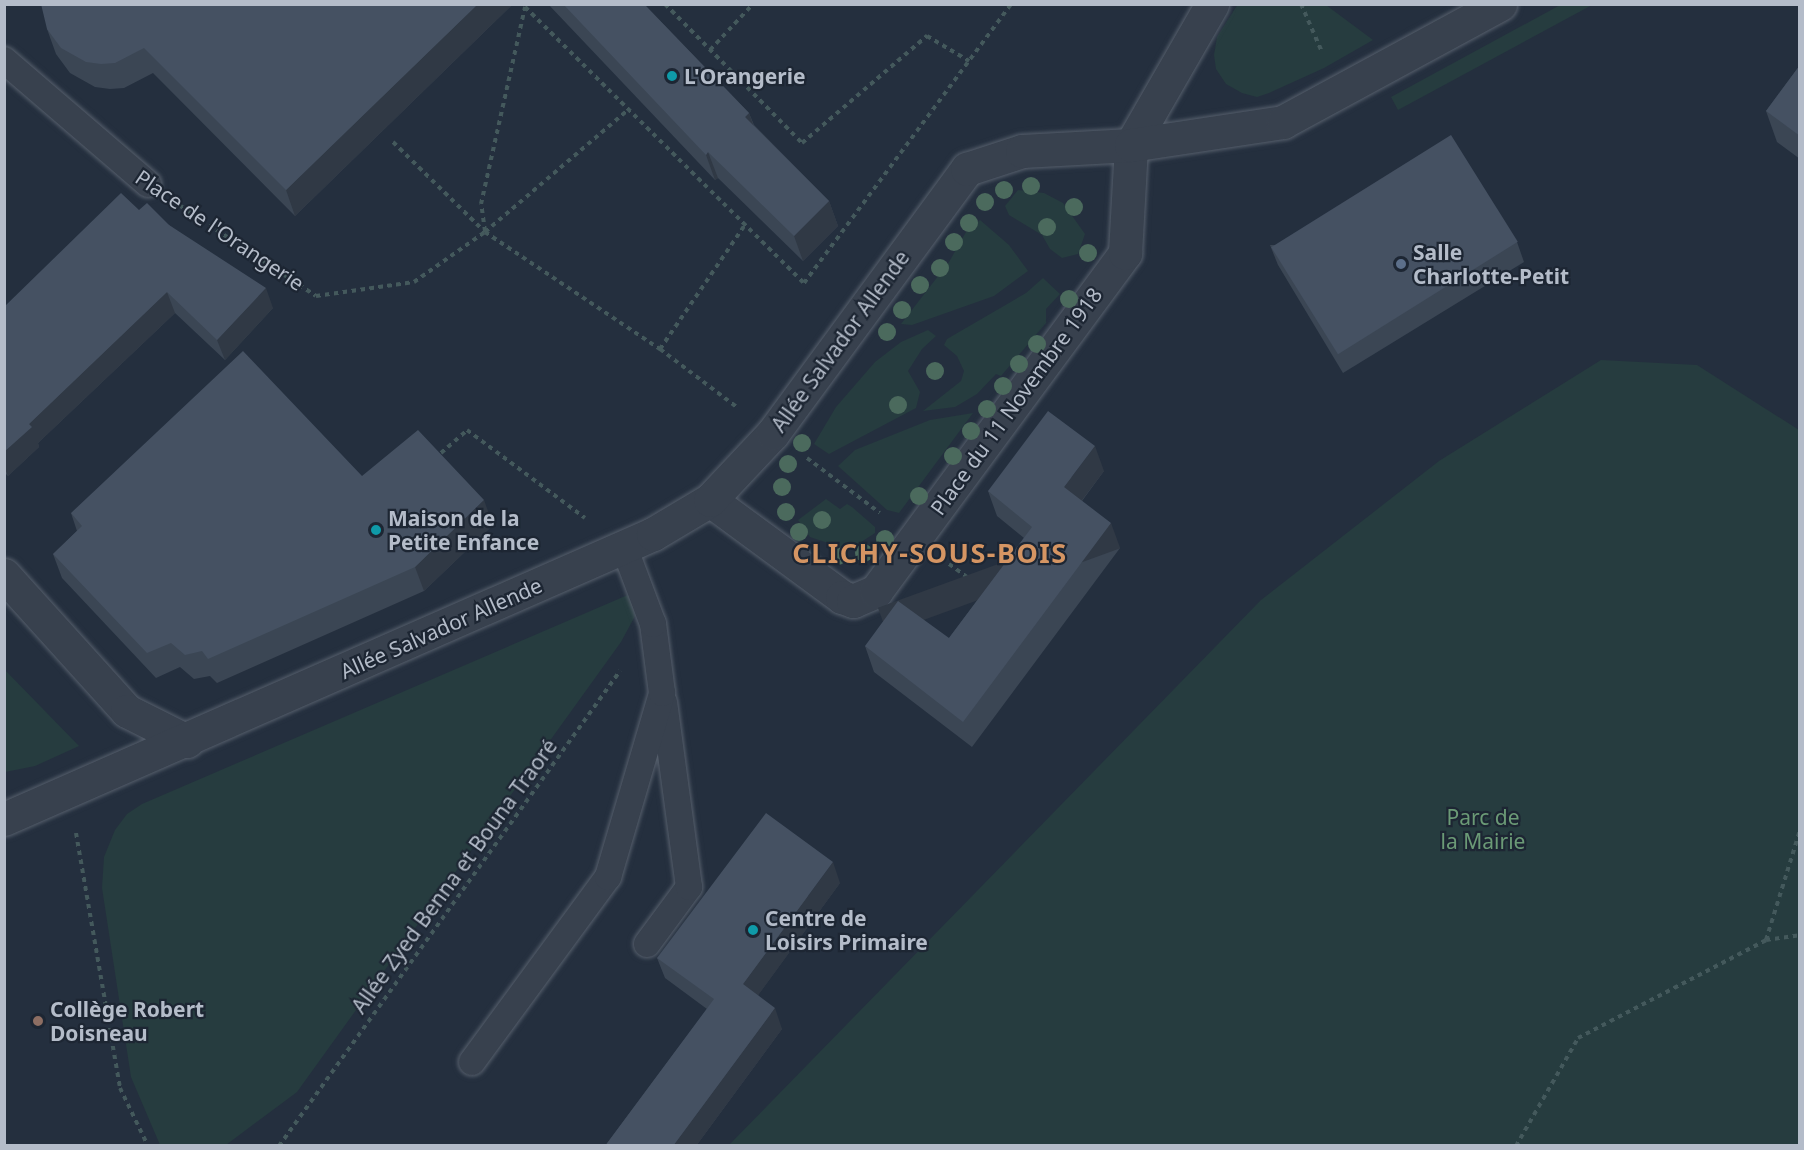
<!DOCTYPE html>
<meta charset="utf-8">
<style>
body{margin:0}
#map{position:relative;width:1804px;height:1150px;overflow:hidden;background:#242f3e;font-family:"Noto Sans",sans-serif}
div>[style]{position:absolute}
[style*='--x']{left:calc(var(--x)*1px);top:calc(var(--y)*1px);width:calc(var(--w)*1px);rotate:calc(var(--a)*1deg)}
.green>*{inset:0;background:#263c3f}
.path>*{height:4px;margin-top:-2px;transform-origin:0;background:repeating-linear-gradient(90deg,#44595c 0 4.5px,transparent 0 9px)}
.roads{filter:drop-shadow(0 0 2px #565f6c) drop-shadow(0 0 2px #565f6c)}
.lane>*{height:26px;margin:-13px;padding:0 13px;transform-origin:13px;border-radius:13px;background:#38414e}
.street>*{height:33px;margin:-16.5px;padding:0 16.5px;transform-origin:16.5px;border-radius:16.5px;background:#38414e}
.trees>*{width:18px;height:18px;margin:-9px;border-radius:50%;background:#4b6a5d}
.wall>*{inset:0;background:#3b4654}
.shaded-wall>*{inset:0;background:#303945;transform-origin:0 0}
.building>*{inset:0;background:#455162;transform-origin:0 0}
.dots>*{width:16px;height:16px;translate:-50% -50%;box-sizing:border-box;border:3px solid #1d2633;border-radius:50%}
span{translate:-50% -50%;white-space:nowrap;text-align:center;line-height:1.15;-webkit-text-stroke:4.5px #1d2633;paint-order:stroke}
.poi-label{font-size:21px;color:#b4bcc9;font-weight:700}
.left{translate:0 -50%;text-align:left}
.street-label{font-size:21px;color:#b4bcc9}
.park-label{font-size:21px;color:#6b9a76}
.district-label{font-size:27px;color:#d59563;font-weight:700;letter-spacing:1.5px}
.frame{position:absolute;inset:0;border:6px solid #b4bcc9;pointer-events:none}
</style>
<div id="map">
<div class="green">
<i style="clip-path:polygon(1238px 4px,1326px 5px,1373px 40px,1324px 68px,1269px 93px,1257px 97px,1242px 93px,1226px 84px,1216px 69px,1214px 55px,1217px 37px)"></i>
<i style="clip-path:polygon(1562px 4px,1592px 5px,1398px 110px,1391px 97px)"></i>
<i style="clip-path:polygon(1018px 190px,1044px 193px,1063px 203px,1085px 234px,1078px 254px,1062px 258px,1050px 249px,1042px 235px,1009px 215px,1005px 206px)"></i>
<i style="clip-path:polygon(980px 220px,1009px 245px,1028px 271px,994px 296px,912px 325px,901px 324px,949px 262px,966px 232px)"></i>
<i style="clip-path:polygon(1043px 278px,1060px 294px,1046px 309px,1046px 323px,1001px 376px,996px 374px,977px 394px,955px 407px,923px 411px,961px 381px,964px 371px,957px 356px,944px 345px,947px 339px,1026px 293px)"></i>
<i style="clip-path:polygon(928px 330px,936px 336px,922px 349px,908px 371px,920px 392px,916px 408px,829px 454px,814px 444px,836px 407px,875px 362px,901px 342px)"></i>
<i style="clip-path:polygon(1601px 360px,1697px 365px,1799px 430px,1799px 1145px,729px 1145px,1261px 600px,1439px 461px)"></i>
<i style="clip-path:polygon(973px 413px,899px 513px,887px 510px,838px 466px,855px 450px,930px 420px)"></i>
<i style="clip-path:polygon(826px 499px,840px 509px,847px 504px,852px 507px,875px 527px,875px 533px,849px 550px,810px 537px,798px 520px)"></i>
<i style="clip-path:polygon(630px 594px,635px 616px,621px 642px,297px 1092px,226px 1145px,160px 1145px,131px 1077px,102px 888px,104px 857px,115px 830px,127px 814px,142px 804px)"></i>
<i style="clip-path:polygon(5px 670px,79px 746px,35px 766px,5px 772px)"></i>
</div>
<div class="path">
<i style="--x:665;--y:4;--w:195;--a:45.4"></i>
<i style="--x:802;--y:143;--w:165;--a:-40.6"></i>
<i style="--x:927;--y:36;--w:49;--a:30.8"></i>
<i style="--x:1301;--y:4;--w:52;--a:66.4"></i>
<i style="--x:525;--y:7;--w:392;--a:44.7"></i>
<i style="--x:804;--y:283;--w:347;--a:-53.4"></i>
<i style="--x:710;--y:50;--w:63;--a:-46.9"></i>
<i style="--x:393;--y:142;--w:129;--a:44.4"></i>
<i style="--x:485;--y:232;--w:211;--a:33.8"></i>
<i style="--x:660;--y:349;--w:98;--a:37.1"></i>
<i style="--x:179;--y:205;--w:164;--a:33.6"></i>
<i style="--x:316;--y:296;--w:99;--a:-8.1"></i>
<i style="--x:414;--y:282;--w:87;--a:-35.2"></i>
<i style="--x:485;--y:232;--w:189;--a:-40.5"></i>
<i style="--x:485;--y:231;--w:27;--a:-98"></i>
<i style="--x:481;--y:204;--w:202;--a:-77.4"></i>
<i style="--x:660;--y:349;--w:150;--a:-55.6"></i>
<i style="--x:441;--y:453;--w:35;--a:-41"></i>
<i style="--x:467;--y:430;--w:147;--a:36.7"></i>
<i style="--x:807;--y:458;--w:91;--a:37"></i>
<i style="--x:949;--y:564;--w:49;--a:35.9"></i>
<i style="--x:76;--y:833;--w:259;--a:80.2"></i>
<i style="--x:120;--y:1088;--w:64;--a:64.2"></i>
<i style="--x:1766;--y:940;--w:115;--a:-72.8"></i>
<i style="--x:279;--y:1146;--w:585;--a:-54.33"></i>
<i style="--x:1516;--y:1146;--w:125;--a:-60.1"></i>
<i style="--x:1578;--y:1038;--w:212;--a:-27.5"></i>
<i style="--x:1766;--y:940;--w:34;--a:-8"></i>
</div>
<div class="roads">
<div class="lane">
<i style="--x:4;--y:60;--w:190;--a:40.7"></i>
<i style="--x:647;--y:944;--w:71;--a:-53.6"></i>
<i style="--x:689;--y:887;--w:186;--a:-97.7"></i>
<i style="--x:472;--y:1062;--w:230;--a:-53.7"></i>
<i style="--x:608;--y:877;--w:192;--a:-73.6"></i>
<i style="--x:662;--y:693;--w:70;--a:-97.4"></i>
<i style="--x:653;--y:624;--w:82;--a:-110.6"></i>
</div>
<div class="street">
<i style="--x:710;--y:500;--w:164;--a:36.3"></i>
<i style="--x:842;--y:597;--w:12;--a:20"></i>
<i style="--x:853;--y:601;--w:25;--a:-23"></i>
<i style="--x:876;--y:591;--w:420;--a:-53.6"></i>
<i style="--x:1125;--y:253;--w:108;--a:-86.8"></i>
<i style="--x:1131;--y:145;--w:163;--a:-60.1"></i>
<i style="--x:4;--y:575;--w:183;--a:47.9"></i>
<i style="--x:127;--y:711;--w:67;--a:26.6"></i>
<i style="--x:4;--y:819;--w:709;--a:-23.71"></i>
<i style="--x:653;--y:534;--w:66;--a:-30.8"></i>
<i style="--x:710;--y:500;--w:92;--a:-46.8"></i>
<i style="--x:773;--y:433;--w:328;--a:-53.7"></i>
<i style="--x:967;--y:169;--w:58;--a:-18.1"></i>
<i style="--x:1022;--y:151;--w:109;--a:-3.2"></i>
<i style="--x:1131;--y:145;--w:154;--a:-8.6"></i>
<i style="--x:1283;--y:122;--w:247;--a:-28.5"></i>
</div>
</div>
<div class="trees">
<i style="left:1031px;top:186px"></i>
<i style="left:1004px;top:190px"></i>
<i style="left:985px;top:202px"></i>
<i style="left:1074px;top:207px"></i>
<i style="left:969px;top:223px"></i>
<i style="left:1047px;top:227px"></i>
<i style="left:954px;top:242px"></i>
<i style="left:1088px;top:253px"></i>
<i style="left:940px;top:268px"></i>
<i style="left:920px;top:285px"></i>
<i style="left:1069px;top:299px"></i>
<i style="left:902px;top:310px"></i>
<i style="left:887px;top:332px"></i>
<i style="left:1037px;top:344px"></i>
<i style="left:1019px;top:364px"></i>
<i style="left:935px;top:371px"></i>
<i style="left:1003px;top:386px"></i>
<i style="left:898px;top:405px"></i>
<i style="left:987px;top:409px"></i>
<i style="left:971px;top:431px"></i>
<i style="left:802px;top:443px"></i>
<i style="left:953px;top:456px"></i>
<i style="left:788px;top:464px"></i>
<i style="left:782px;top:487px"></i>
<i style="left:919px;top:496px"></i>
<i style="left:786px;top:512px"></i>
<i style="left:822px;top:520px"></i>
<i style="left:799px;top:532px"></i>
<i style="left:885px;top:539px"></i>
<i style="left:864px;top:553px"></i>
<i style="left:838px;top:556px"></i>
</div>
<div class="wall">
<i style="clip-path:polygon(513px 4px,295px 216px,153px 73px,124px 88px,110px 89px,95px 87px,70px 73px,56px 54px,47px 29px)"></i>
<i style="clip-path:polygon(548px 4px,644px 4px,749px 113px,754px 125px,829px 201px,838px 226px,803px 261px,718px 178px,715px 180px)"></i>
<i style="clip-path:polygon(1800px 65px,1800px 159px,1777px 142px,1766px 111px)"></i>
<i style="clip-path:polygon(139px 210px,169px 225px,273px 308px,225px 360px,175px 313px,38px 443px,39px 447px,8px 476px,4px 472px,4px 307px)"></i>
<i style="clip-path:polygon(1517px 242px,1524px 262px,1343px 373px,1278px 265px,1270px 245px)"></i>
<i style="clip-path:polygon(1104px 471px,1082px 501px,1120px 548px,972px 747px,874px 672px,865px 646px,949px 638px,1024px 538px,997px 516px,988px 491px)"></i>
<i style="clip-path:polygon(362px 476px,493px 525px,424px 591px,217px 683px,210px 676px,194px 679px,180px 667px,156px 678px,62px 578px,53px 554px,77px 531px,71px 513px)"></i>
<i style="clip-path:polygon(840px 883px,758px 995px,782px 1029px,696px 1146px,605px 1146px,707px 1009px,665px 978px,657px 958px)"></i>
</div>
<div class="shaded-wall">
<i style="clip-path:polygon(478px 4px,513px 4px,295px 216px,286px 190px)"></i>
<i style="clip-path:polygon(749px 113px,758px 138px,745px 117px)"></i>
<i style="clip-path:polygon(708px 152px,718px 178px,715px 180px,706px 155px)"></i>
<i style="clip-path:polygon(829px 201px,838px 226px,803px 261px,794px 236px)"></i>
<i style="clip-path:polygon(266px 288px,273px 308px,225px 360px,217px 340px)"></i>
<i style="clip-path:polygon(167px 292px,175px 313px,38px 443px,39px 447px,8px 476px,4px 466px,4px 452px,29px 424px)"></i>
<i style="clip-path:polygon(1095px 446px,1104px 471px,1073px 512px,1064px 487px)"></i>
<i style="clip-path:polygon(484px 500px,493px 525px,424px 591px,415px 567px)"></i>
<i style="left:1111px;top:523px;width:27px;height:248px;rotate:70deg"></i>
<i style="clip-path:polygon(833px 862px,840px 883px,751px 1005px,743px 984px)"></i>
<i style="clip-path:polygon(775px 1008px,782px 1029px,696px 1146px,673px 1146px)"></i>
</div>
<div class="building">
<i style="clip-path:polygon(41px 4px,478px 4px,286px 190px,144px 48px,115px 63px,101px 64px,86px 62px,61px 48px,47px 29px)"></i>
<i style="clip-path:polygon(563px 4px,644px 4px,749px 113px,745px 117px,829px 201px,794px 236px,708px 152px,706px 155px)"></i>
<i style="clip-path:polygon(1800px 65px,1800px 136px,1766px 111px)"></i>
<i style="left:1451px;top:135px;width:126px;height:212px;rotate:58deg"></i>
<i style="clip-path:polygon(121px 193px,139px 210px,147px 203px,169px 225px,266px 288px,217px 340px,167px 292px,29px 424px,32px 427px,4px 452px,4px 307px)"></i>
<i style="clip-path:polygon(243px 351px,362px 476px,418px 430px,484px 500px,415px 567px,208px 659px,202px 651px,185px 655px,171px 643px,147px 653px,53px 554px,82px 526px,71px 513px)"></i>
<i style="clip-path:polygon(1048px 411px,1095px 446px,1064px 487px,1111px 523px,963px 722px,865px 646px,898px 601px,949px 638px,1032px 527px,988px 491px)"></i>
<i style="clip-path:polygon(766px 813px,833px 862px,743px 984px,775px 1008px,673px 1146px,605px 1146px,714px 999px,657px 958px)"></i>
</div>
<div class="dots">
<i style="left:672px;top:76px;background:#0f9aa8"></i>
<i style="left:1401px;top:264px;background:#5c6f8a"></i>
<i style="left:376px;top:530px;background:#0f9aa8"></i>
<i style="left:753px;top:930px;background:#0f9aa8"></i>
<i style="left:38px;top:1021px;background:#8d6e63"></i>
</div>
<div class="poi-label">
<span class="left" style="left:684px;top:76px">L'Orangerie</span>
<span class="left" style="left:1413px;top:264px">Salle<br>Charlotte-Petit</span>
<span class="left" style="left:388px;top:530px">Maison de la<br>Petite Enfance</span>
<span class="left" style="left:765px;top:930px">Centre de<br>Loisirs Primaire</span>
<span class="left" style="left:50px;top:1021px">Collège Robert<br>Doisneau</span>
</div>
<div class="street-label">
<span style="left:220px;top:230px;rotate:34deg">Place de l'Orangerie</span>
<span style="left:840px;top:341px;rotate:-54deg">Allée Salvador Allende</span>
<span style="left:1016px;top:401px;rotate:-54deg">Place du 11 Novembre 1918</span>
<span style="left:441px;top:628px;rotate:-24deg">Allée Salvador Allende</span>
<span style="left:454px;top:876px;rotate:-54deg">Allée Zyed Benna et Bouna Traoré</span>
</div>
<div class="park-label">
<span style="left:1483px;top:829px">Parc de<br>la Mairie</span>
</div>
<div class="district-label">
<span style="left:930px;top:553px">CLICHY-SOUS-BOIS</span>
</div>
<div class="frame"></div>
</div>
